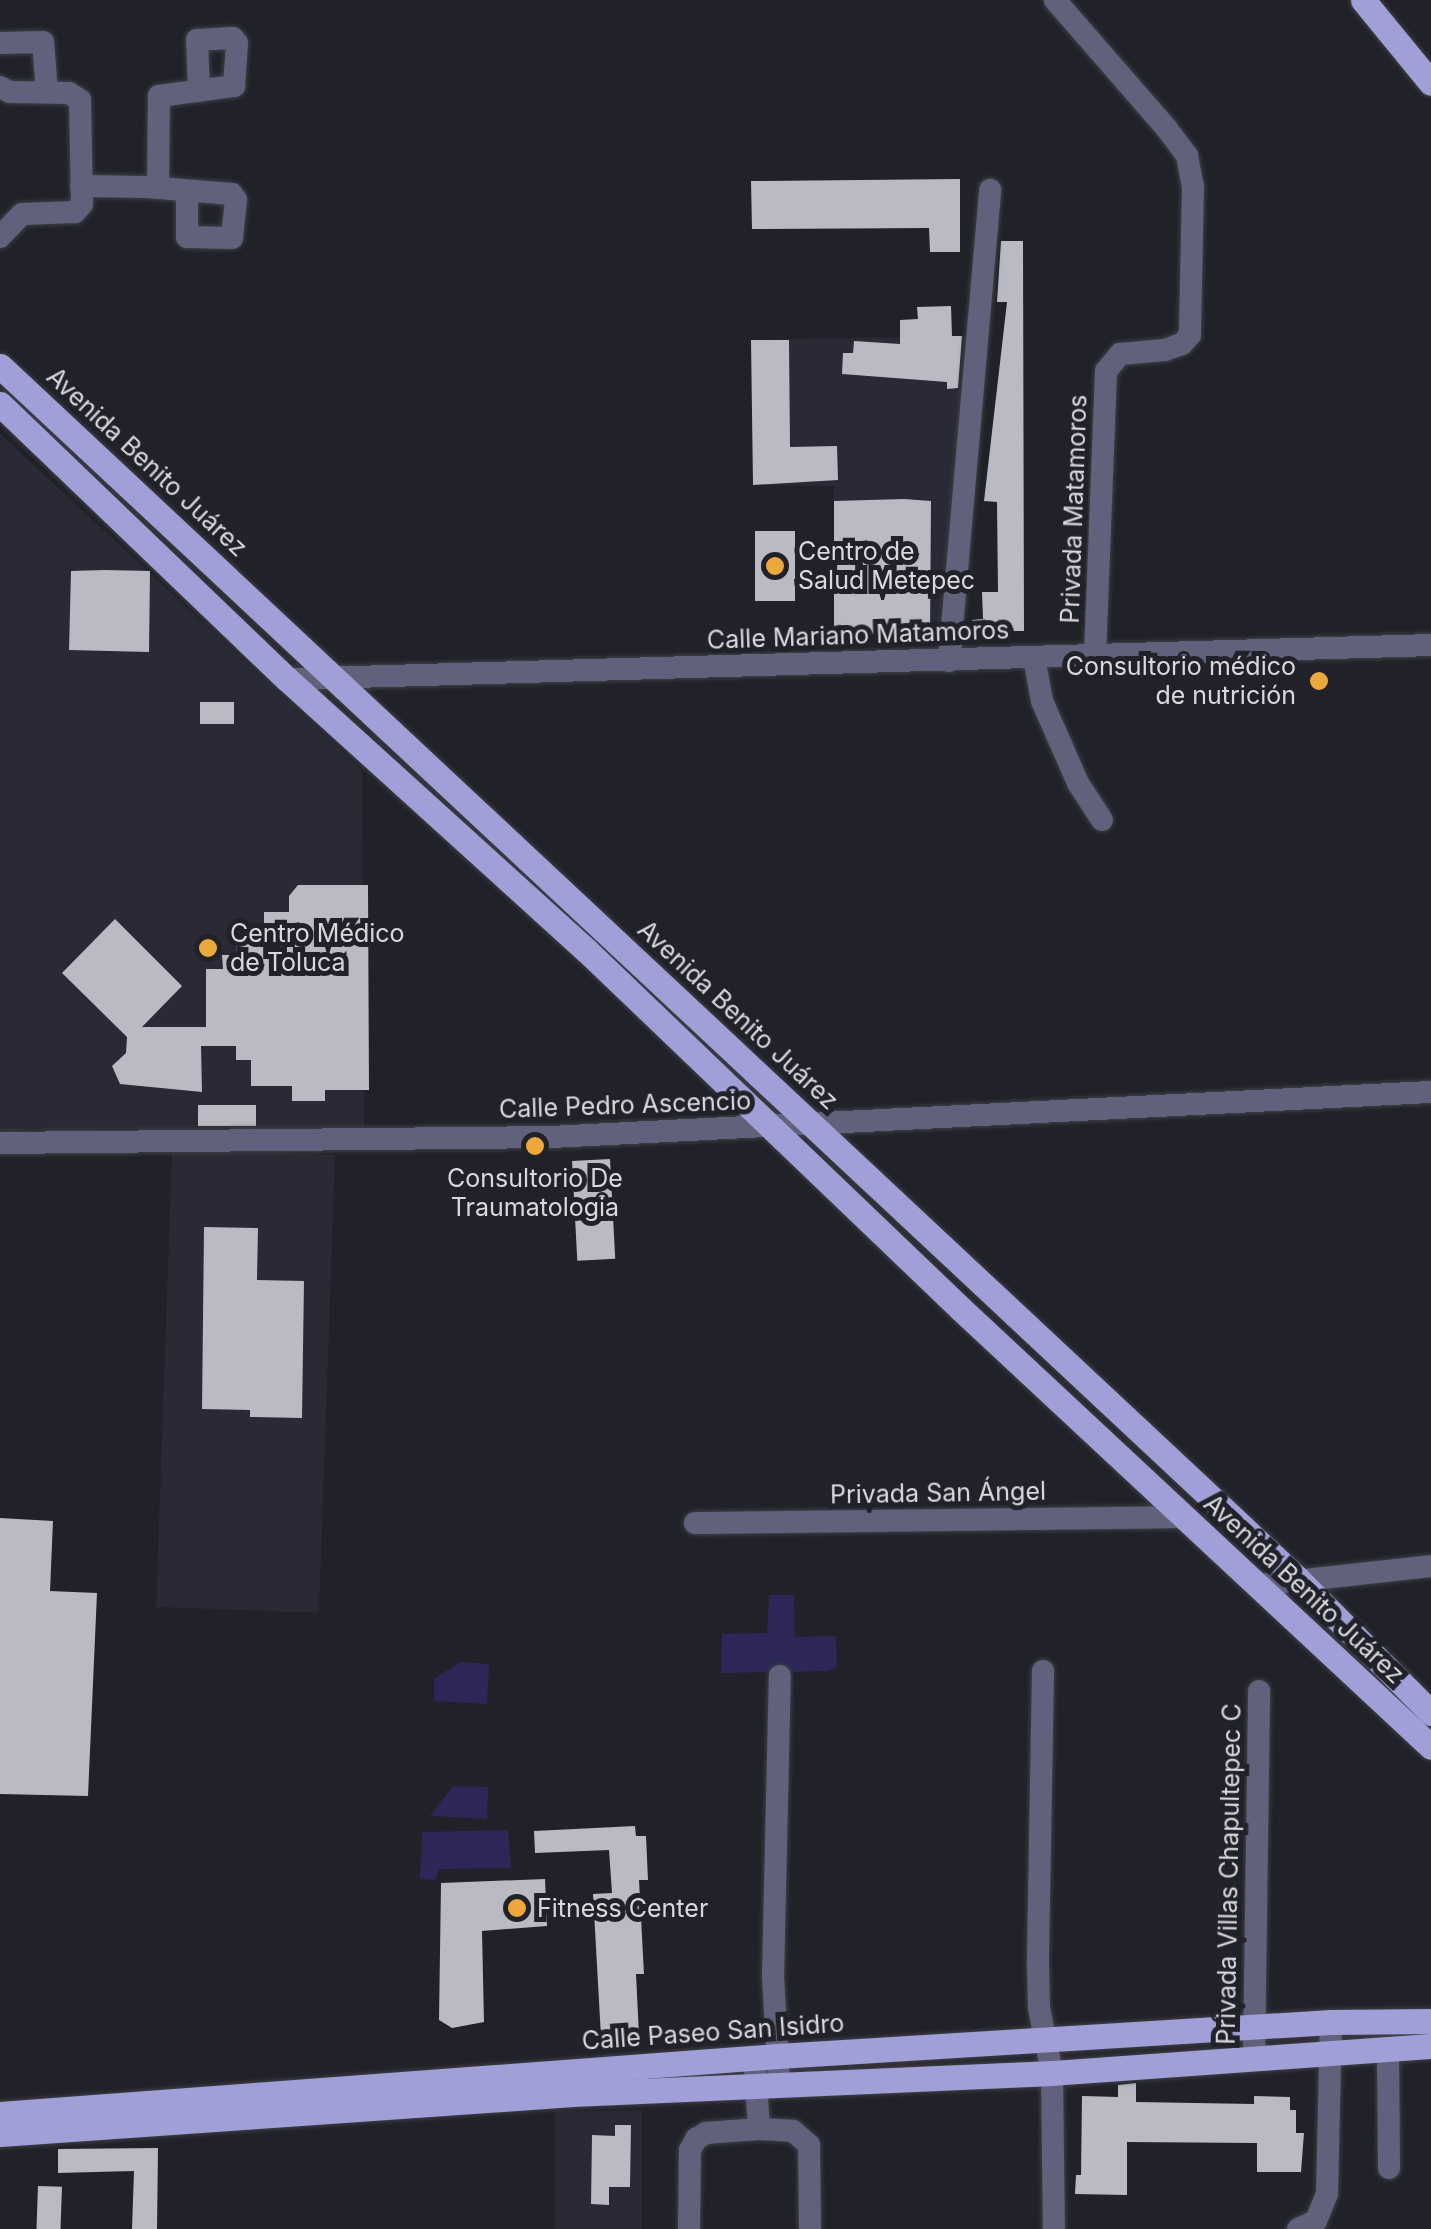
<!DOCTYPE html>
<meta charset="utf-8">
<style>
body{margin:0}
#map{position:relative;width:1431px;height:2229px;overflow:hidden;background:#212229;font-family:Inter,sans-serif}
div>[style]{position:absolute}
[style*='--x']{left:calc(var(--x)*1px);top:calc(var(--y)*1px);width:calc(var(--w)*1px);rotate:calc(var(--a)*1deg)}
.built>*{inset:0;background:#2a2a36;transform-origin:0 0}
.green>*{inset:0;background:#2c2757}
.building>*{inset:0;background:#b9bac3;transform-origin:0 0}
.roads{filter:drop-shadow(0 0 2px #3e3f46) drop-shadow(0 0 2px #3e3f46)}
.minor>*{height:22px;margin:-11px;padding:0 11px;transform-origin:11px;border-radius:11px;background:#61617c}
.major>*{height:25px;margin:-12.5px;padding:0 12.5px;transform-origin:12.5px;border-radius:12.5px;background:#a09fd7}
.dots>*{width:28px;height:28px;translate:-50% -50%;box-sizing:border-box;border:5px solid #212229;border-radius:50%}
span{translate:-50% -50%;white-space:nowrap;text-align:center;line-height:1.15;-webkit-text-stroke:10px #212229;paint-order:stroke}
.street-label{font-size:25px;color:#d8d8dd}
.poi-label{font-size:25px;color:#d8d8dd}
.left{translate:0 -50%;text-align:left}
.right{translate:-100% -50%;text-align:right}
</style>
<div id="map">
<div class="built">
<i style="clip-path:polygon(968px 336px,938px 633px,834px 634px,834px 486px,753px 485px,751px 340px)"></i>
<i style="clip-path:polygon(0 434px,362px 770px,364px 1127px,0 1130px)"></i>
<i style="left:335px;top:1155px;width:458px;height:163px;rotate:92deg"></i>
<i style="left:555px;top:2111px;width:87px;height:118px"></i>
</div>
<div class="green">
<i style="clip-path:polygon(769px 1595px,794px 1595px,795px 1637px,836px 1636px,837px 1666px,828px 1671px,721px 1673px,722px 1634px,767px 1633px)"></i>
<i style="clip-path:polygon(460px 1662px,489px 1664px,487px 1704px,434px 1701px,434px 1679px)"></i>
<i style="clip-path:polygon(453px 1786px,488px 1787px,487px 1819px,430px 1816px)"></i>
<i style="clip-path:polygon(508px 1830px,511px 1868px,439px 1869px,435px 1880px,420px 1879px,422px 1832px)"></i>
</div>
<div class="building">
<i style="clip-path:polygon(960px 179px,960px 252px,930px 252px,929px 228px,752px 229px,751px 181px)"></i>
<i style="clip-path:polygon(1001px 241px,1023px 241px,1024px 631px,991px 631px,991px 638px,973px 638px,972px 620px,983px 619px,982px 592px,998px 592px,997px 502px,984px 501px,1007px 302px,997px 302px)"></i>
<i style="clip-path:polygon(951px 306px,952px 336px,962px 336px,958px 388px,947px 389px,947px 382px,842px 374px,843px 353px,853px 353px,854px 341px,900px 344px,900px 320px,918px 319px,917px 307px)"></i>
<i style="clip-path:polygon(751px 340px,789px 340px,790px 447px,837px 446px,838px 480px,753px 485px)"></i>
<i style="clip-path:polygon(904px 499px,931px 501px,930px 633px,834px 634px,834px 501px)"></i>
<i style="left:755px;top:531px;width:40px;height:70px"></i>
<i style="clip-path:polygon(104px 570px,150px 571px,149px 652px,69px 650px,71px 571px)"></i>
<i style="left:234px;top:702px;width:22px;height:34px;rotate:90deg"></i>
<i style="clip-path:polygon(298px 885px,368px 885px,369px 1090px,325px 1090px,325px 1101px,292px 1101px,292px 1086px,251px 1086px,251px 1060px,236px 1060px,236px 1046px,201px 1046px,202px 1092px,120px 1084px,112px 1066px,126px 1053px,127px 1037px,62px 973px,115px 919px,182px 986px,142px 1027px,206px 1027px,206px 969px,223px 969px,222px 955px,236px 955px,236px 940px,249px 940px,249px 925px,264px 925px,264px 912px,289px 912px,289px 896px)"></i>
<i style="left:198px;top:1105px;width:58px;height:21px"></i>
<i style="left:610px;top:1159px;width:100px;height:38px;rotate:87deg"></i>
<i style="clip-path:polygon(204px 1227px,258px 1228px,257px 1280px,304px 1281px,302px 1418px,250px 1417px,250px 1410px,202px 1409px)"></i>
<i style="clip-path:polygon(0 1518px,53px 1521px,50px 1591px,97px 1593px,88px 1796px,0 1794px)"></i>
<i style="clip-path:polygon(635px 1826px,636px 1836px,646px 1836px,648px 1880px,639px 1880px,644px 1974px,636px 1974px,639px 2035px,601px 2037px,593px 1894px,612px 1893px,609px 1850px,535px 1853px,534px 1831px)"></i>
<i style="clip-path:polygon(545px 1879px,547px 1926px,482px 1931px,484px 2022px,452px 2028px,439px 2020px,441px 1883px)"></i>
<i style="clip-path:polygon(1136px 2083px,1136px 2102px,1254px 2104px,1254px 2096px,1290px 2097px,1290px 2110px,1296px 2110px,1296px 2133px,1304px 2133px,1301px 2172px,1257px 2172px,1257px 2143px,1127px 2142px,1127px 2195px,1075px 2194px,1076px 2175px,1081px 2175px,1082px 2096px,1118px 2097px,1118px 2085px)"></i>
<i style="clip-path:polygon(615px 2125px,631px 2125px,630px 2187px,609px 2187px,609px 2205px,591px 2204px,592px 2135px,615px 2136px)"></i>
<i style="clip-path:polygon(158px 2148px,157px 2229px,132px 2229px,134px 2171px,58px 2173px,58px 2149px)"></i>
<i style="left:38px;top:2186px;width:24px;height:43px;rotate:2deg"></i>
</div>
<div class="roads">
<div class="minor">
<i style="--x:1055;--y:0;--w:171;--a:49"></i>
<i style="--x:1167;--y:129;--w:34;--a:53"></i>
<i style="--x:1187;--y:156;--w:32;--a:79"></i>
<i style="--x:1193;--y:187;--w:148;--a:91.2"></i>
<i style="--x:1190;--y:335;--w:12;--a:132"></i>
<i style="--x:1182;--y:344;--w:18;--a:161"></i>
<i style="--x:1165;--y:350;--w:45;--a:174.9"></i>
<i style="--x:1120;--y:354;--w:22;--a:129"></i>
<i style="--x:1106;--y:371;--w:285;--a:92.2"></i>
<i style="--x:0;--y:43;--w:43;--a:-1.3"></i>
<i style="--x:43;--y:42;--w:50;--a:85.4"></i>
<i style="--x:0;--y:87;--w:11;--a:27"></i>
<i style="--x:10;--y:92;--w:59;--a:1"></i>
<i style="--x:69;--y:93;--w:13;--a:32"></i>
<i style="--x:80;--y:100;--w:104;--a:88.9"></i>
<i style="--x:82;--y:204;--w:11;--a:131"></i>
<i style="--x:75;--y:212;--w:53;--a:177.8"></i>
<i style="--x:22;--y:214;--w:32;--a:134"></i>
<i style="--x:81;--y:186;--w:66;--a:0.9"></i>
<i style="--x:147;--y:187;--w:85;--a:4.7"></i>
<i style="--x:232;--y:194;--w:7;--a:56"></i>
<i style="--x:236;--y:200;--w:38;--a:96"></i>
<i style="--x:232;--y:238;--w:45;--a:-178.7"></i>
<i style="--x:187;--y:237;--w:45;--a:-90"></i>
<i style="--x:158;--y:188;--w:92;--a:-89.4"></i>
<i style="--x:159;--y:96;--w:76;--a:-7.6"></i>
<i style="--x:234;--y:86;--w:43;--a:-86"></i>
<i style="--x:237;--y:43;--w:6;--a:-129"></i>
<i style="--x:233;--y:38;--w:36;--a:177"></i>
<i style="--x:197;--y:40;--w:51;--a:87.8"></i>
<i style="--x:1034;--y:657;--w:45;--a:79.7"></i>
<i style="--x:1042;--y:701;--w:90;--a:66.3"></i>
<i style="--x:1078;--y:783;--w:44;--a:57"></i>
<i style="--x:949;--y:661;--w:473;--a:-85"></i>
<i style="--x:287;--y:679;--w:1145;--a:-1.7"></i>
<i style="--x:0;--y:1143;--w:551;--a:-0.62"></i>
<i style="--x:551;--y:1137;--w:881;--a:-2.93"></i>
<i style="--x:695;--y:1523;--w:487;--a:-0.7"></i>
<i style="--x:1259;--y:1585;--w:173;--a:-6.3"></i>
<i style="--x:1043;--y:1671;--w:293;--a:91"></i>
<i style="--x:1038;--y:1964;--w:44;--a:88.7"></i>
<i style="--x:1039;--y:2008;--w:66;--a:78.7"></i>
<i style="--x:1052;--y:2073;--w:156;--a:89.3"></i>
<i style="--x:1388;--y:2050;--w:118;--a:89.5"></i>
<i style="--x:1254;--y:2057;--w:366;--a:-89.2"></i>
<i style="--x:755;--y:2068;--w:61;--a:86.2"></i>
<i style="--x:779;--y:2083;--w:106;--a:-93.2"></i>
<i style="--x:773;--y:1977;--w:301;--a:-88.7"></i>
<i style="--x:689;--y:2229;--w:79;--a:-89.3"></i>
<i style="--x:690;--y:2150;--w:13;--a:-61"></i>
<i style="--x:696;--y:2139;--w:12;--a:-31"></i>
<i style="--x:706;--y:2133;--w:53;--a:-4.3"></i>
<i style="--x:759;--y:2129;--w:34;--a:3"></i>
<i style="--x:793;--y:2131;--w:21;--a:41"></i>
<i style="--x:809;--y:2145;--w:84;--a:89.3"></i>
<i style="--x:1298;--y:2229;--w:20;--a:-24"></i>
<i style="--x:1316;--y:2221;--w:29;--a:-68"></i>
<i style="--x:1327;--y:2194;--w:172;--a:-88.7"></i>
</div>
<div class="major">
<i style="--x:1363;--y:0;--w:107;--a:50.7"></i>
<i style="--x:0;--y:366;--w:1777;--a:43.06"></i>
<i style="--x:1298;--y:1579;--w:189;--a:45.2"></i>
<i style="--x:0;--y:404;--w:397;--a:43.8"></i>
<i style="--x:287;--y:679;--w:404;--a:42.2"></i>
<i style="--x:586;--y:950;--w:519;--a:43.75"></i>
<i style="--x:961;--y:1309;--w:642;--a:42.98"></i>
<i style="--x:0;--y:2114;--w:780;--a:-4.26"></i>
<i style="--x:778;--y:2056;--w:554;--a:-3.52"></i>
<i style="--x:1331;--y:2022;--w:100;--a:-0.6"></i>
<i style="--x:0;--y:2134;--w:574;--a:-3.99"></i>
<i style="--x:573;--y:2094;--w:479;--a:-2.5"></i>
<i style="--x:1052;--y:2073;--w:380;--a:-4.1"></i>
</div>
</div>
<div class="dots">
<i style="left:775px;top:566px;background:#eda83b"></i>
<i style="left:1319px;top:681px;background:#eda83b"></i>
<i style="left:208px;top:948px;background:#eda83b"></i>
<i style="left:535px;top:1146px;background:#eda83b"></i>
<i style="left:517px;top:1908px;background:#eda83b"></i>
</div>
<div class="street-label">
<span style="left:147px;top:462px;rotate:43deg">Avenida Benito Juárez</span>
<span style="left:1074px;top:509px;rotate:-88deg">Privada Matamoros</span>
<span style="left:858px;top:635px;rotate:-2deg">Calle Mariano Matamoros</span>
<span style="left:738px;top:1015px;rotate:43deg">Avenida Benito Juárez</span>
<span style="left:625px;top:1105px;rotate:-2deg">Calle Pedro Ascencio</span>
<span style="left:938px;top:1493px;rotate:-1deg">Privada San Ángel</span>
<span style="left:1304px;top:1589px;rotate:43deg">Avenida Benito Juárez</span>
<span style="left:1229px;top:1874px;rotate:-89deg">Privada Villas Chapultepec C</span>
<span style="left:713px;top:2032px;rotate:-4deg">Calle Paseo San Isidro</span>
</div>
<div class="poi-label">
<span class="left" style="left:798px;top:566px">Centro de<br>Salud Metepec</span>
<span class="right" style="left:1296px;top:681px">Consultorio médico<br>de nutrición</span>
<span class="left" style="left:230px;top:948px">Centro Médico<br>de Toluca</span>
<span style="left:535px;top:1193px">Consultorio De<br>Traumatologia</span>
<span class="left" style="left:537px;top:1908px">Fitness Center</span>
</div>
</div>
